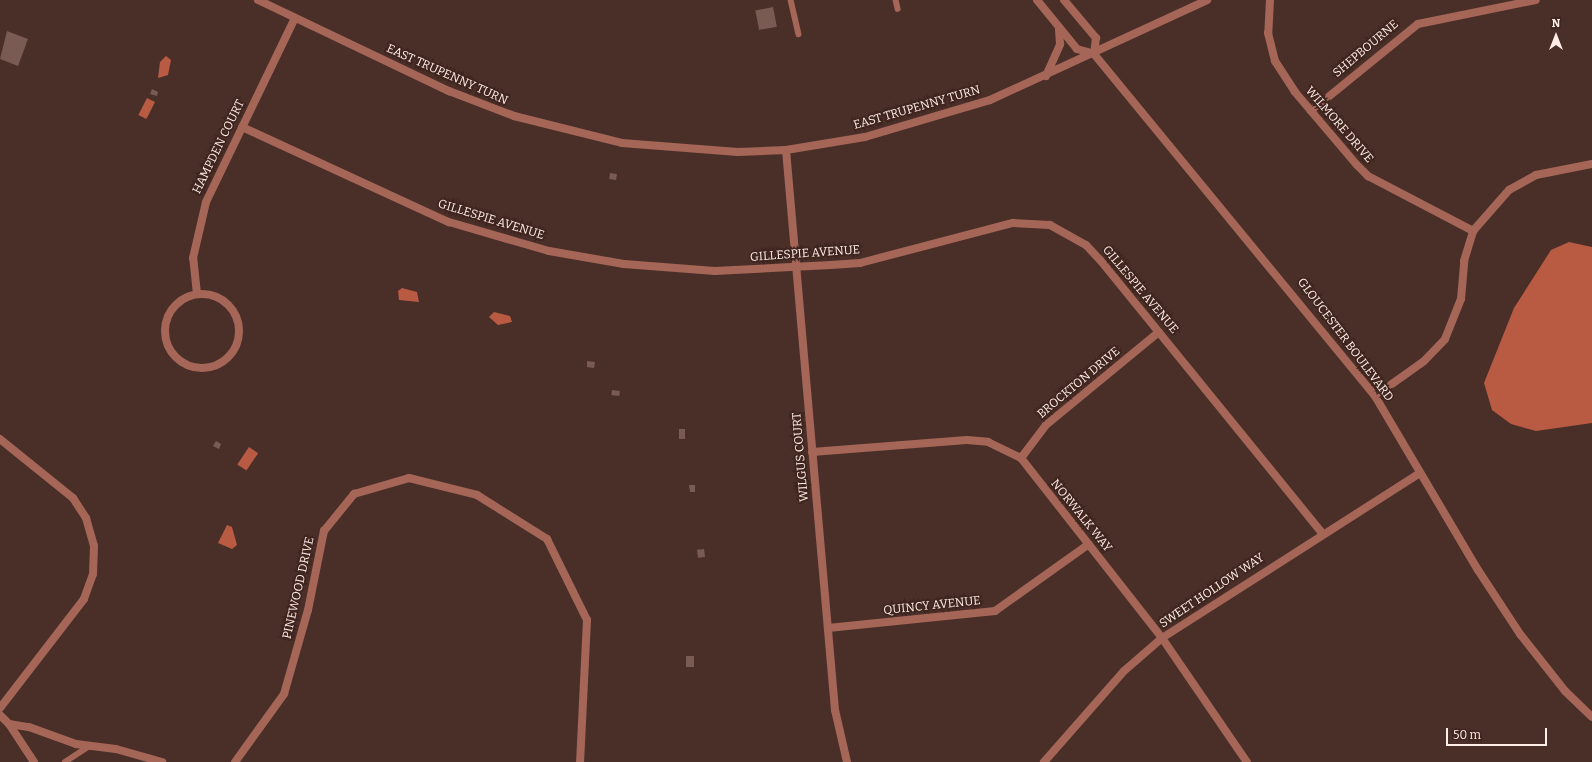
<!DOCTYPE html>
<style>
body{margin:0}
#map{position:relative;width:1592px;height:762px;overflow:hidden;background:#4a2f28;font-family:Bitter,serif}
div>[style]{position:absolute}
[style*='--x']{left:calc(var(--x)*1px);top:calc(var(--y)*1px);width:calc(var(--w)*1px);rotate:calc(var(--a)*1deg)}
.water>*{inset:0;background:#b95a43;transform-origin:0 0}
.building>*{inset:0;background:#7a5b53;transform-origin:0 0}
.lane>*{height:5.5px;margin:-2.75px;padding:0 2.75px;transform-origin:2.75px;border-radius:2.75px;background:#a56657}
.street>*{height:8px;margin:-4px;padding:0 4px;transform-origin:4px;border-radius:4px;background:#a56657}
.street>.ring{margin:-4px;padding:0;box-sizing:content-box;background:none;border:8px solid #a56657;border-radius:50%}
span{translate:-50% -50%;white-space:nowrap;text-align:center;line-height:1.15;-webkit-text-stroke:3.5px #3f251e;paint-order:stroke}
.street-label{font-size:12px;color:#feece7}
.north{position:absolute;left:1536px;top:16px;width:40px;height:40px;-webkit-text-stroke:3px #3f251e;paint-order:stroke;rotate:0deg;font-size:11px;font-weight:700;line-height:16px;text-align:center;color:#feece7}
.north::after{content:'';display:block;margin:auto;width:14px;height:18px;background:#feece7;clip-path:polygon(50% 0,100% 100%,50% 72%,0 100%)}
.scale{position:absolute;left:1446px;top:728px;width:101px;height:18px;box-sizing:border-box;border:2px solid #feece7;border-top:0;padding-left:5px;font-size:12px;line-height:14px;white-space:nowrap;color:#feece7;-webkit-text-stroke:3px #3f251e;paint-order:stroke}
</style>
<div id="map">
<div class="water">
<i style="clip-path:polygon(166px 56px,171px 60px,168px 75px,158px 78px,160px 62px)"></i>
<i style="left:147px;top:98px;width:9px;height:19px;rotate:27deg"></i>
<i style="clip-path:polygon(1569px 242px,1592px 247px,1592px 423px,1536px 431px,1511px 424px,1492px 410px,1484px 383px,1514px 308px,1551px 250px)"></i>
<i style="clip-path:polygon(402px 288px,417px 292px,419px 302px,399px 300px,398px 291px)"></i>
<i style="clip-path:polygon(494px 312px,510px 316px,512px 322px,498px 325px,489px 317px)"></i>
<i style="left:249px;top:447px;width:11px;height:21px;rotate:34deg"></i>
<i style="clip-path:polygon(227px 525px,232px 527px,237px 545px,232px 549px,218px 543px)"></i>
</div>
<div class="building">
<i style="left:773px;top:7px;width:20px;height:18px;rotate:79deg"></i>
<i style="clip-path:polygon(7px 31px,28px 39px,18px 66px,0 59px)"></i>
<i style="clip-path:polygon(152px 89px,158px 92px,157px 96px,150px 94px)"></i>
<i style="left:610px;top:173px;width:7px;height:6px;rotate:8deg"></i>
<i style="clip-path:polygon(587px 361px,595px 362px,594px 368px,587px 367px)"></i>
<i style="left:612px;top:390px;width:8px;height:5px;rotate:7deg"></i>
<i style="left:679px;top:429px;width:6px;height:10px"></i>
<i style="clip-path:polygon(216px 441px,221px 444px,219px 449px,213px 446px)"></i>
<i style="clip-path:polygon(689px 485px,695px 485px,695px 492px,690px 492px)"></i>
<i style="left:704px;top:549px;width:8px;height:7px;rotate:83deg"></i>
<i style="left:686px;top:656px;width:8px;height:11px"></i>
</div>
<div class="lane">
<i style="--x:791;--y:0;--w:35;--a:77"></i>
<i style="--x:896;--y:0;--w:9;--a:77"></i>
<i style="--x:65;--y:762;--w:30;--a:-33"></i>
</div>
<div class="street">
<i style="--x:258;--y:0;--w:212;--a:25.5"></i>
<i style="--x:449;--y:91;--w:70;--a:21"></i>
<i style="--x:514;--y:116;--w:111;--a:14"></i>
<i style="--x:622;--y:143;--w:116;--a:4.4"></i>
<i style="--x:738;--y:152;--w:48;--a:-2.4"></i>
<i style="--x:786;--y:150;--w:80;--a:-9.3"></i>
<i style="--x:865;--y:137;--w:130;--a:-16.5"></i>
<i style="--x:990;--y:100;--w:239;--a:-24.7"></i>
<i style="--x:1037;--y:0;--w:63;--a:50.8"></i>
<i style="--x:1077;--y:49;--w:18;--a:16"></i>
<i style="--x:1094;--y:54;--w:443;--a:50.6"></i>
<i style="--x:1375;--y:396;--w:202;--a:59.4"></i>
<i style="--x:1478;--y:570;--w:77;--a:56.7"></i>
<i style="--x:1520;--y:634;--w:73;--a:51.7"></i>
<i style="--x:1565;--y:691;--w:37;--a:44"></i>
<i style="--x:1064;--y:0;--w:50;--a:49.9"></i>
<i style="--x:1096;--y:38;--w:16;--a:97"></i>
<i style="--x:1270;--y:0;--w:33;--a:93"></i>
<i style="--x:1268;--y:33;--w:29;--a:76"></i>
<i style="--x:1275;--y:61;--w:37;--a:57"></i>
<i style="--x:1295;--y:92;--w:96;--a:49.7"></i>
<i style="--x:1357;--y:165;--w:16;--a:45"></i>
<i style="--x:1368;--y:176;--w:119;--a:27.6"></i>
<i style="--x:1046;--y:76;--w:35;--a:-66"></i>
<i style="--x:1060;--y:44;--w:16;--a:-94"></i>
<i style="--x:1311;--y:111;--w:138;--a:-39.1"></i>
<i style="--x:1418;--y:24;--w:120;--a:-11.5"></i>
<i style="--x:242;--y:127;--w:228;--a:24.7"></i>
<i style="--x:449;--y:222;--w:104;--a:16.2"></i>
<i style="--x:549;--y:251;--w:76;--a:9.8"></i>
<i style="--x:624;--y:264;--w:91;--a:4.4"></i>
<i style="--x:715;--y:271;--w:116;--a:-3"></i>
<i style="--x:831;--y:265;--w:29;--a:-4"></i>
<i style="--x:860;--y:263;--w:158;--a:-14.7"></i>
<i style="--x:1013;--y:223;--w:37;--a:3"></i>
<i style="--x:1050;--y:225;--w:41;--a:29.1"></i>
<i style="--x:1086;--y:245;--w:22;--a:47"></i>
<i style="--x:1101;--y:261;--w:350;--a:50.9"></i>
<i style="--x:786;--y:150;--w:562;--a:85"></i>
<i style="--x:835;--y:710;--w:53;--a:77"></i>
<i class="ring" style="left:165px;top:294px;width:66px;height:66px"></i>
<i style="--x:197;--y:294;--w:36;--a:-96"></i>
<i style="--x:193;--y:258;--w:57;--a:-76.9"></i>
<i style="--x:206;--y:202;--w:204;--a:-64.2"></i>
<i style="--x:1375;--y:396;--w:60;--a:-35.5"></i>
<i style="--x:1424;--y:361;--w:30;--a:-46"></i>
<i style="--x:1445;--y:339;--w:43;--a:-68.2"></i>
<i style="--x:1461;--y:299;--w:38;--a:-85"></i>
<i style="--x:1464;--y:261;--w:31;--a:-73"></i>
<i style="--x:1473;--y:231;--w:55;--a:-48.7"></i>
<i style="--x:1509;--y:190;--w:31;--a:-29"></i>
<i style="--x:1536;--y:175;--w:57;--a:-11.1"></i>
<i style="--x:0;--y:439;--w:94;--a:38.9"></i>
<i style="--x:73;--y:498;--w:24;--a:57"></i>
<i style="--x:86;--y:518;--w:29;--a:74"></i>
<i style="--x:94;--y:546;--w:28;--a:92"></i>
<i style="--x:93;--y:574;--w:27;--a:110"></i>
<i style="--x:84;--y:599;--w:138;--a:127.6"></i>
<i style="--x:812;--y:452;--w:155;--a:-4.4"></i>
<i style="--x:967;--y:440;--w:21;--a:5"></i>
<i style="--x:988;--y:442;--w:37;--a:26"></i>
<i style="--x:1021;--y:458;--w:229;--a:51.9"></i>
<i style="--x:1162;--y:638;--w:150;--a:55.6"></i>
<i style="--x:1021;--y:458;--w:41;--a:-52.9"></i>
<i style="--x:1046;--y:425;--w:146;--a:-39.5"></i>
<i style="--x:828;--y:628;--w:168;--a:-5.8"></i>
<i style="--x:995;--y:611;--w:115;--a:-35.5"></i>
<i style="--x:0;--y:715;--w:13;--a:45"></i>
<i style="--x:34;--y:762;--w:45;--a:-123.3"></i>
<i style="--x:9;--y:724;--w:20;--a:9"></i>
<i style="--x:29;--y:727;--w:50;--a:19.9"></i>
<i style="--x:76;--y:744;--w:40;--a:7.1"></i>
<i style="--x:116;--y:749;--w:48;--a:15.8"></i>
<i style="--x:235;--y:762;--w:84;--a:-54.2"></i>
<i style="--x:284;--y:694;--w:87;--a:-74.1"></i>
<i style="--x:308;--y:610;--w:81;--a:-78.6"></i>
<i style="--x:324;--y:531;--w:48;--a:-51"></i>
<i style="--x:354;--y:494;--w:57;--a:-16.2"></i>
<i style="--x:409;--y:478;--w:70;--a:14"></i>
<i style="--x:477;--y:495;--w:83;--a:32.2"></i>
<i style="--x:547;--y:539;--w:90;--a:63.7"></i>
<i style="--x:587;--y:620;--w:142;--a:92.8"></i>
<i style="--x:1044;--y:762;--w:121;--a:-48.7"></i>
<i style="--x:1124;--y:671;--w:50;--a:-41"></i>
<i style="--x:1162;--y:638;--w:306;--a:-32.6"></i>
</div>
<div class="street-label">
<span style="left:1366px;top:49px;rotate:-40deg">SHEPBOURNE</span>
<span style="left:447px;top:75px;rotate:24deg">EAST TRUPENNY TURN</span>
<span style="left:917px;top:108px;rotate:-16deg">EAST TRUPENNY TURN</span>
<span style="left:1339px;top:125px;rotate:49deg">WILMORE DRIVE</span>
<span style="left:219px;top:147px;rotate:-64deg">HAMPDEN COURT</span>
<span style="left:491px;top:220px;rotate:17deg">GILLESPIE AVENUE</span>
<span style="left:805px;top:254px;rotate:-4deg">GILLESPIE AVENUE</span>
<span style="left:1140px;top:290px;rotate:50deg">GILLESPIE AVENUE</span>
<span style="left:1345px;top:340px;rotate:53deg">GLOUCESTER BOULEVARD</span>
<span style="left:1079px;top:383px;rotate:-40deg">BROCKTON DRIVE</span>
<span style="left:801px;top:457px;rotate:-95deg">WILGUS COURT</span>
<span style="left:1081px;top:516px;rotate:51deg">NORWALK WAY</span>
<span style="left:299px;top:588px;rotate:-77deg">PINEWOOD DRIVE</span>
<span style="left:1212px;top:591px;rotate:-34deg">SWEET HOLLOW WAY</span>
<span style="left:932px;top:606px;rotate:-6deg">QUINCY AVENUE</span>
</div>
<div class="north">N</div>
<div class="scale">50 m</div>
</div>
